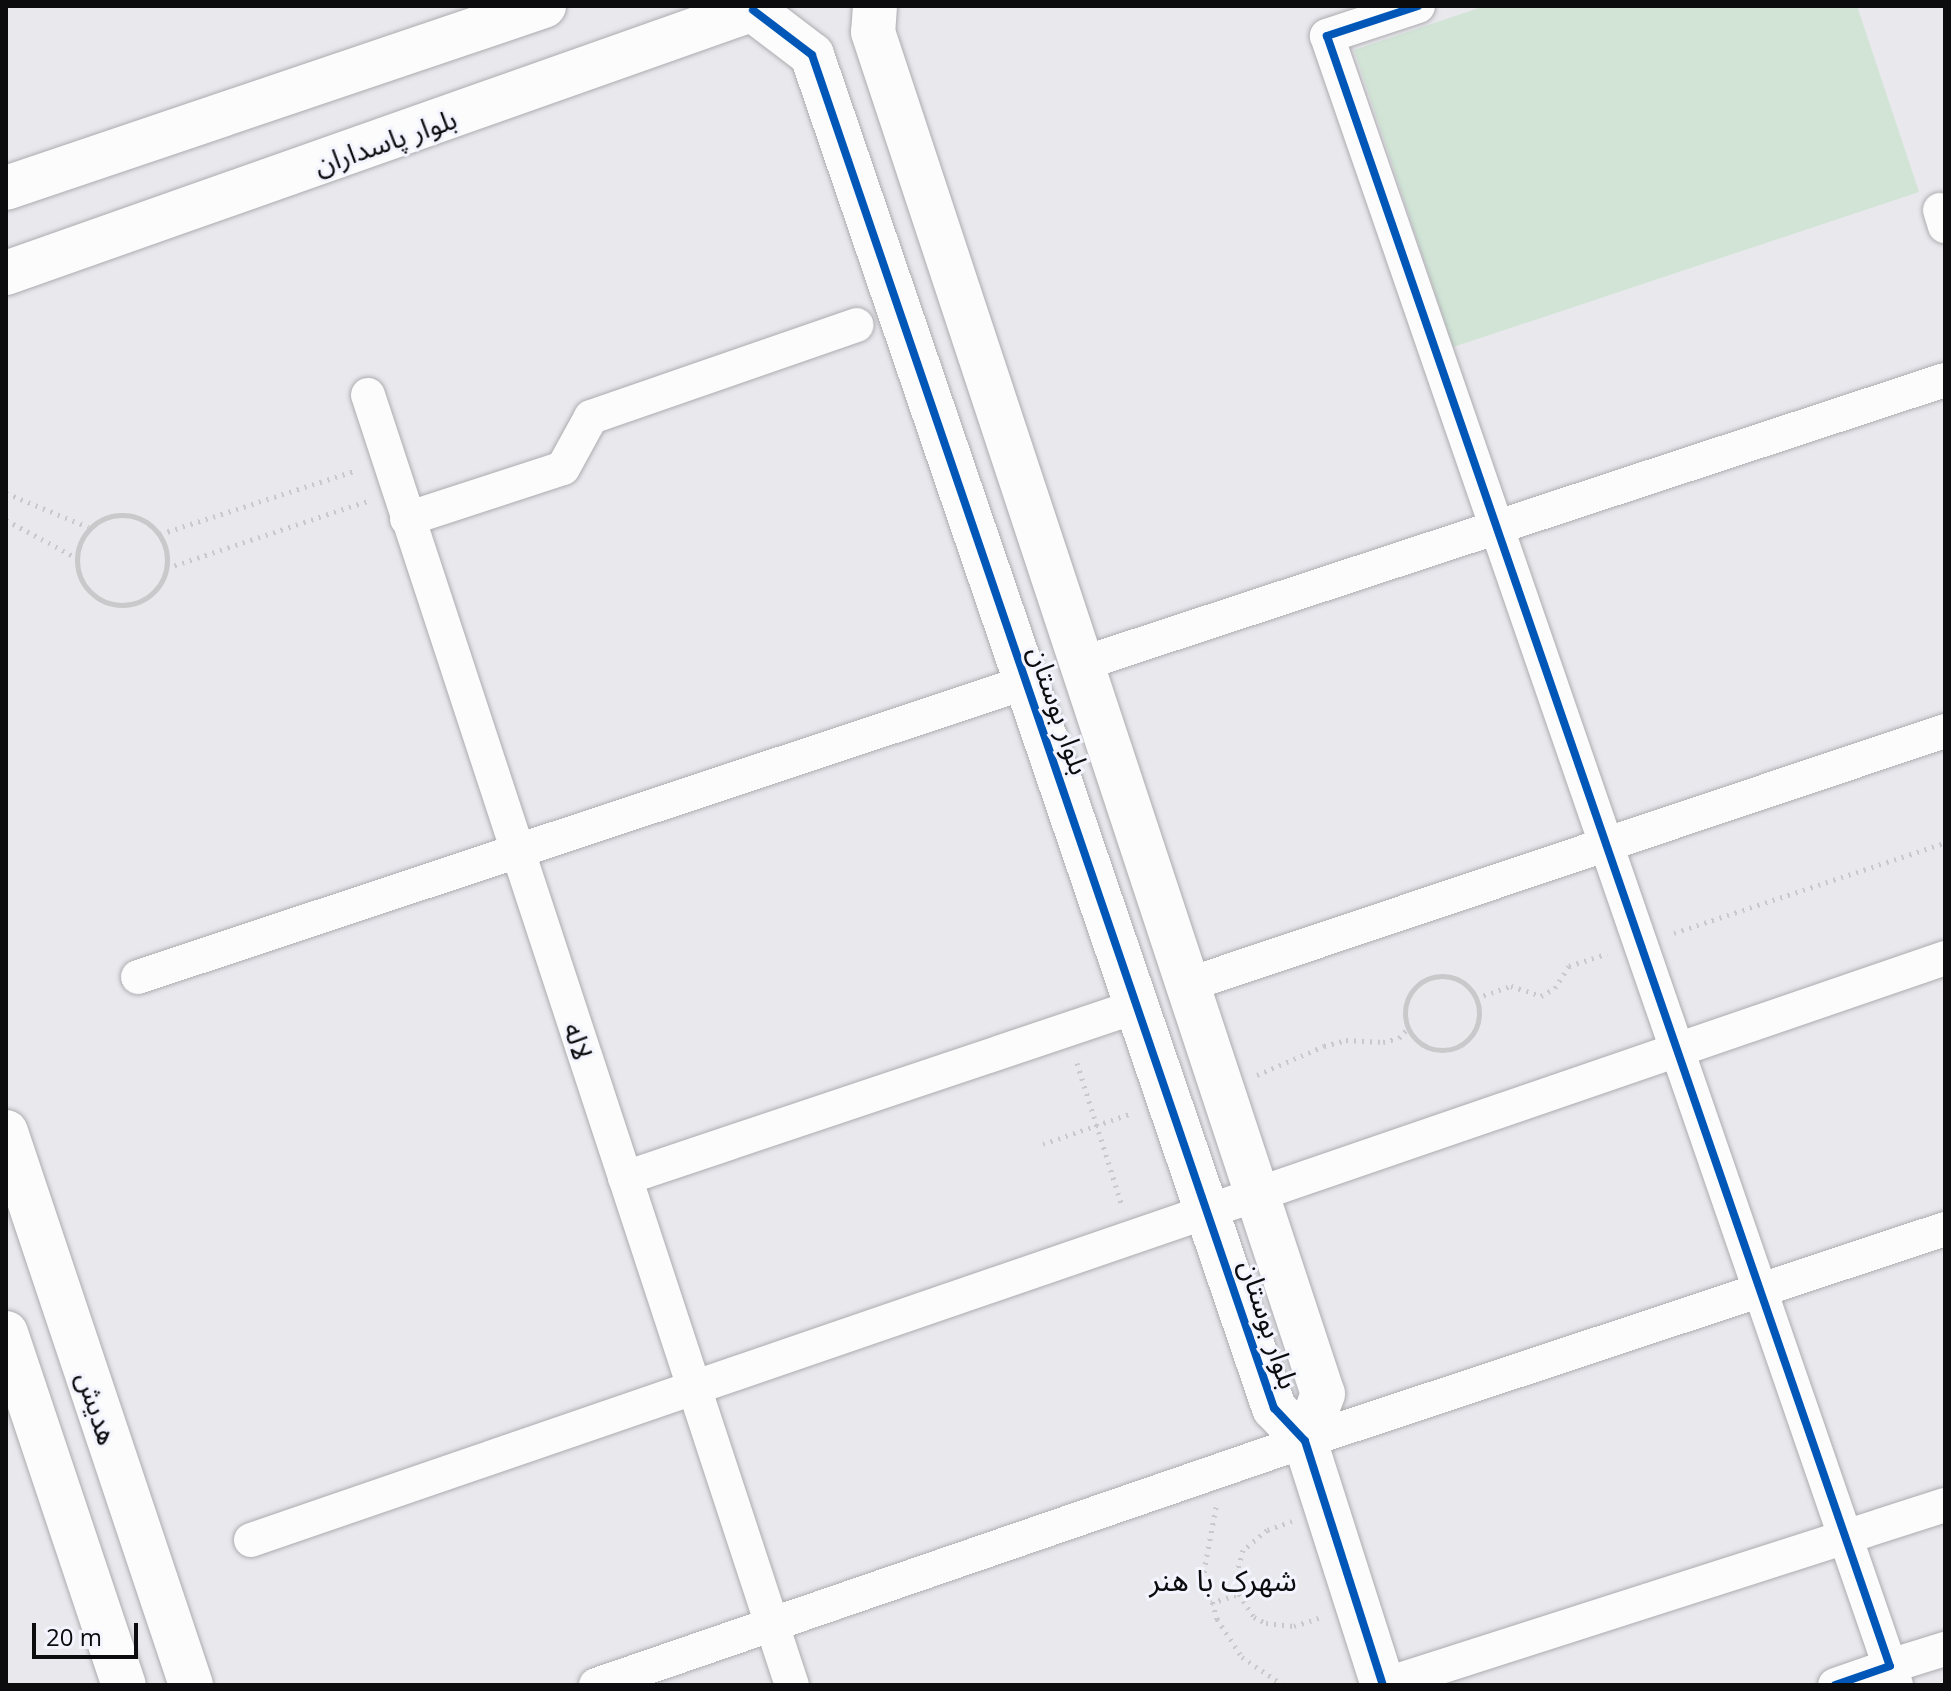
<!DOCTYPE html>
<meta charset="utf-8">
<style>
body{margin:0}
#map{position:relative;width:1951px;height:1691px;overflow:hidden;background:#e8e8ed;font-family:"Open Sans","Noto Sans Arabic",sans-serif}
div>[style]{position:absolute}
[style*='--x']{left:calc(var(--x)*1px);top:calc(var(--y)*1px);width:calc(var(--w)*1px);rotate:calc(var(--a)*1deg)}
.green>*{inset:0;background:#d1e4d6}
.path>*{height:5px;margin-top:-2.5px;transform-origin:0;background:repeating-linear-gradient(90deg,#c9c9cb 0 2px,transparent 0 8px)}
.path>.ring{margin:-2.5px;padding:0;box-sizing:content-box;background:none;border:5px solid #c9c9cb;border-radius:50%}
.roads{filter:drop-shadow(0 0 2px #acacb0) drop-shadow(0 0 2px #acacb0)}
.street>*{height:34px;margin:-17px;padding:0 17px;transform-origin:17px;border-radius:17px;background:#fcfcfc}
.secondary>*{height:44px;margin:-22px;padding:0 22px;transform-origin:22px;border-radius:22px;background:#fcfcfc}
.highway>*{height:44px;margin:-22px;padding:0 22px;transform-origin:22px;border-radius:22px;background:#fcfcfc}
.cycleway>*{height:8px;margin:-4px;padding:0 4px;transform-origin:4px;border-radius:4px;background:#0057b8}
span{translate:-50% -50%;white-space:nowrap;text-align:center;line-height:1.15;-webkit-text-stroke:6px #f3f4fe;paint-order:stroke}
.street-label{font-size:28px;color:#0c0c0f}
.neighbourhood-label{font-size:30px;color:#0c0c0f}
.frame{position:absolute;inset:0;border:8px solid #0c0c0f;pointer-events:none}
.scale{position:absolute;left:32px;top:1623px;width:106px;height:36px;box-sizing:border-box;border:4px solid #0c0c0f;border-top:0;padding-left:10px;font-size:24px;line-height:28px;white-space:nowrap;color:#0c0c0f;-webkit-text-stroke:6px #f3f4fe;paint-order:stroke}
</style>
<div id="map">
<div class="green">
<i style="clip-path:polygon(1485px 6px,1857px 6px,1919px 192px,1453px 347px,1354px 50px)"></i>
</div>
<div class="path">
<i style="--x:6;--y:493;--w:89;--a:22.5"></i>
<i class="ring" style="left:77px;top:515px;width:85px;height:85px"></i>
<i style="--x:6;--y:520;--w:78;--a:28.2"></i>
<i style="--x:160;--y:534;--w:207;--a:-18"></i>
<i style="--x:167;--y:568;--w:211;--a:-18.5"></i>
<i style="--x:1674;--y:933;--w:286;--a:-18.4"></i>
<i class="ring" style="left:1405px;top:976px;width:69px;height:69px"></i>
<i style="--x:1476;--y:998;--w:37;--a:-19"></i>
<i style="--x:1511;--y:986;--w:32;--a:18"></i>
<i style="--x:1541;--y:996;--w:16;--a:-30"></i>
<i style="--x:1555;--y:988;--w:26;--a:-58"></i>
<i style="--x:1569;--y:966;--w:40;--a:-18"></i>
<i style="--x:1077;--y:1063;--w:150;--a:72.5"></i>
<i style="--x:1257;--y:1075;--w:73;--a:-23.4"></i>
<i style="--x:1324;--y:1046;--w:23;--a:-15"></i>
<i style="--x:1346;--y:1040;--w:37;--a:3"></i>
<i style="--x:1383;--y:1042;--w:16;--a:-14"></i>
<i style="--x:1399;--y:1038;--w:13;--a:-48"></i>
<i style="--x:1043;--y:1144;--w:94;--a:-19.2"></i>
<i style="--x:1216;--y:1507;--w:65;--a:100.6"></i>
<i style="--x:1204;--y:1571;--w:50;--a:74.8"></i>
<i style="--x:1217;--y:1619;--w:45;--a:56.7"></i>
<i style="--x:1242;--y:1657;--w:50;--a:34.3"></i>
<i style="--x:1292;--y:1521;--w:27;--a:160"></i>
<i style="--x:1267;--y:1530;--w:31;--a:140"></i>
<i style="--x:1243;--y:1550;--w:30;--a:105"></i>
<i style="--x:1235;--y:1579;--w:16;--a:75"></i>
<i style="--x:1239;--y:1594;--w:27;--a:57"></i>
<i style="--x:1254;--y:1617;--w:13;--a:27"></i>
<i style="--x:1266;--y:1623;--w:28;--a:6"></i>
<i style="--x:1294;--y:1626;--w:29;--a:-18"></i>
<i style="--x:1211;--y:1603;--w:29;--a:-18"></i>
</div>
<div class="roads">
<div class="street">
<i style="--x:1418;--y:6;--w:96;--a:161.8"></i>
<i style="--x:1327;--y:36;--w:1724;--a:70.95"></i>
<i style="--x:1890;--y:1666;--w:58;--a:160.9"></i>
<i style="--x:1940;--y:210;--w:17;--a:73"></i>
<i style="--x:368;--y:395;--w:1358;--a:71.81"></i>
<i style="--x:407;--y:519;--w:164;--a:-18.1"></i>
<i style="--x:563;--y:468;--w:58;--a:-61.2"></i>
<i style="--x:591;--y:417;--w:281;--a:-19.1"></i>
<i style="--x:1081;--y:664;--w:909;--a:-18.2"></i>
<i style="--x:138;--y:977;--w:937;--a:-18.36"></i>
<i style="--x:1187;--y:985;--w:799;--a:-18.53"></i>
<i style="--x:625;--y:1178;--w:541;--a:-18.54"></i>
<i style="--x:251;--y:1540;--w:1791;--a:-18.96"></i>
<i style="--x:596;--y:1685;--w:750;--a:-18.99"></i>
<i style="--x:1305;--y:1441;--w:674;--a:-18.33"></i>
<i style="--x:1384;--y:1685;--w:589;--a:-17.79"></i>
<i style="--x:1896;--y:1685;--w:20;--a:-108"></i>
<i style="--x:1890;--y:1666;--w:58;--a:-17.2"></i>
</div>
<div class="secondary">
<i style="--x:875;--y:6;--w:26;--a:94"></i>
<i style="--x:873;--y:32;--w:1434;--a:71.72"></i>
<i style="--x:1323;--y:1394;--w:50;--a:111"></i>
<i style="--x:753;--y:10;--w:74;--a:37.3"></i>
<i style="--x:812;--y:55;--w:1430;--a:71.15"></i>
<i style="--x:1274;--y:1408;--w:45;--a:46.8"></i>
<i style="--x:1305;--y:1441;--w:256;--a:72.3"></i>
<i style="--x:6;--y:1132;--w:583;--a:71.5"></i>
<i style="--x:6;--y:1333;--w:371;--a:71.5"></i>
</div>
<div class="highway">
<i style="--x:6;--y:188;--w:568;--a:-18.69"></i>
<i style="--x:6;--y:273;--w:802;--a:-19.45"></i>
</div>
</div>
<div class="cycleway">
<i style="--x:1418;--y:6;--w:96;--a:161.8"></i>
<i style="--x:1327;--y:36;--w:1724;--a:70.95"></i>
<i style="--x:1890;--y:1666;--w:58;--a:160.9"></i>
<i style="--x:753;--y:10;--w:74;--a:37.3"></i>
<i style="--x:812;--y:55;--w:1430;--a:71.15"></i>
<i style="--x:1274;--y:1408;--w:45;--a:46.8"></i>
<i style="--x:1305;--y:1441;--w:256;--a:72.3"></i>
</div>
<div class="street-label">
<span style="left:385px;top:141px;rotate:-19deg">بلوار پاسداران</span>
<span style="left:1060px;top:710px;rotate:71deg">بلوار بوستان</span>
<span style="left:579px;top:1041px;rotate:72deg">لاله</span>
<span style="left:1270px;top:1324px;rotate:72deg">بلوار بوستان</span>
<span style="left:98px;top:1408px;rotate:72deg">هدیش</span>
</div>
<div class="neighbourhood-label">
<span style="left:1223px;top:1580px">شهرک با هنر</span>
</div>
<div class="frame"></div>
<div class="scale">20 m</div>
</div>
